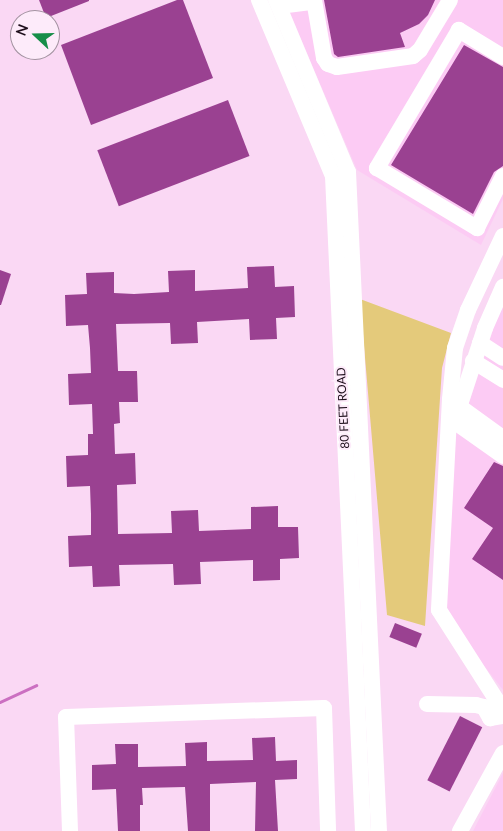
<!DOCTYPE html>
<style>
body{margin:0}
#map{position:relative;width:503px;height:831px;overflow:hidden;background:#fad8f4;font-family:Lato,sans-serif}
div>[style]{position:absolute}
[style*='--x']{left:calc(var(--x)*1px);top:calc(var(--y)*1px);width:calc(var(--w)*1px);rotate:calc(var(--a)*1deg)}
.built>*{inset:0;background:#fccbf4}
.green>*{inset:0;background:#e4ca7b}
.stream>*{height:3px;margin:-1.5px;padding:0 1.5px;transform-origin:1.5px;border-radius:1.5px;background:#cb6fc1}
.building>*{inset:0;background:#9a4191;transform-origin:0 0}
.minor>*{height:16px;margin:-8px;padding:0 8px;transform-origin:8px;border-radius:8px;background:#fff}
span{translate:-50% -50%;white-space:nowrap;text-align:center;line-height:1.15;-webkit-text-stroke:4px #fdebfa;paint-order:stroke}
.street-label{font-size:12px;color:#1d0e1b}
.north{position:absolute;left:10px;top:10px;width:50px;height:50px;box-sizing:border-box;background:#fdebfa;border:1px solid #a393a1;border-radius:50%;rotate:291deg;font-size:14px;font-weight:700;line-height:20px;text-align:center;color:#1d0e1b}
.north::after{content:'';display:block;margin:auto;width:18px;height:22px;background:#178e49;clip-path:polygon(50% 0,100% 100%,50% 72%,0 100%)}
</style>
<div id="map">
<div class="built">
<i style="clip-path:polygon(284px 0,503px 0,503px 199px,481px 245px,357px 170px)"></i>
<i style="clip-path:polygon(503px 292px,503px 690px,455px 629px,442px 598px,455px 431px)"></i>
<i style="clip-path:polygon(503px 773px,503px 831px,473px 831px)"></i>
</div>
<div class="green">
<i style="clip-path:polygon(360px 299px,451px 333px,442px 368px,425px 626px,387px 615px)"></i>
</div>
<div class="stream">
<i style="--x:0;--y:702;--w:40;--a:-25"></i>
</div>
<div class="building">
<i style="clip-path:polygon(39px 0,89px 0,89px 1px,46px 18px)"></i>
<i style="clip-path:polygon(177px 0,183px 0,213px 78px,91px 125px,61px 45px)"></i>
<i style="clip-path:polygon(324px 0,435px 0,428px 15px,419px 24px,400px 33px,405px 47px,338px 57px,334px 54px)"></i>
<i style="clip-path:polygon(464px 45px,503px 67px,503px 166px,494px 172px,473px 214px,391px 165px)"></i>
<i style="left:228px;top:100px;width:60px;height:140px;rotate:69deg"></i>
<i style="clip-path:polygon(274px 266px,275px 287px,294px 286px,295px 317px,276px 318px,277px 339px,250px 340px,249px 319px,197px 322px,198px 343px,171px 344px,170px 323px,116px 324px,118px 371px,137px 371px,138px 402px,119px 402px,120px 423px,114px 424px,115px 454px,135px 453px,136px 484px,117px 485px,118px 534px,172px 533px,171px 511px,198px 510px,199px 531px,251px 529px,251px 507px,278px 506px,278px 527px,298px 527px,299px 558px,280px 559px,280px 580px,253px 581px,253px 560px,200px 562px,201px 584px,174px 585px,173px 564px,119px 565px,120px 586px,93px 587px,92px 566px,69px 567px,68px 536px,91px 535px,91px 514px,90px 486px,67px 487px,66px 456px,88px 455px,88px 434px,93px 434px,92px 404px,69px 405px,68px 374px,91px 373px,90px 348px,88px 325px,66px 326px,65px 295px,87px 294px,86px 273px,114px 272px,114px 293px,134px 294px,169px 292px,168px 271px,195px 270px,195px 291px,248px 288px,247px 267px)"></i>
<i style="clip-path:polygon(0 270px,11px 274px,1px 305px,0 305px)"></i>
<i style="clip-path:polygon(494px 462px,503px 466px,503px 580px,472px 559px,493px 528px,464px 508px)"></i>
<i style="left:395px;top:623px;width:29px;height:15px;rotate:22deg"></i>
<i style="left:460px;top:716px;width:25px;height:72px;rotate:27deg"></i>
<i style="clip-path:polygon(275px 737px,276px 761px,297px 760px,297px 779px,275px 780px,278px 831px,255px 831px,256px 782px,210px 784px,210px 831px,188px 831px,185px 787px,142px 788px,143px 805px,140px 805px,140px 831px,118px 831px,116px 789px,92px 790px,92px 765px,116px 764px,115px 744px,138px 744px,138px 767px,186px 766px,185px 743px,207px 742px,207px 761px,253px 760px,252px 738px)"></i>
</div>
<div class="minor">
<i style="--x:259;--y:0;--w:191;--a:67.2"></i>
<i style="--x:333;--y:176;--w:656;--a:87.38"></i>
<i style="--x:276;--y:0;--w:186;--a:67.3"></i>
<i style="--x:348;--y:172;--w:660;--a:87.31"></i>
<i style="--x:314;--y:0;--w:59;--a:80.2"></i>
<i style="--x:324;--y:58;--w:7;--a:56"></i>
<i style="--x:328;--y:64;--w:9;--a:18"></i>
<i style="--x:337;--y:67;--w:77;--a:-8.2"></i>
<i style="--x:413;--y:56;--w:9;--a:-41"></i>
<i style="--x:420;--y:50;--w:58;--a:-59"></i>
<i style="--x:279;--y:6;--w:34;--a:-7"></i>
<i style="--x:503;--y:57;--w:52;--a:-148.5"></i>
<i style="--x:459;--y:30;--w:161;--a:120.7"></i>
<i style="--x:377;--y:168;--w:117;--a:31"></i>
<i style="--x:477;--y:228;--w:58;--a:-63.4"></i>
<i style="--x:503;--y:236;--w:82;--a:115.3"></i>
<i style="--x:468;--y:310;--w:40;--a:108.9"></i>
<i style="--x:455;--y:348;--w:51;--a:95.6"></i>
<i style="--x:450;--y:399;--w:211;--a:93"></i>
<i style="--x:439;--y:610;--w:119;--a:57.4"></i>
<i style="--x:480;--y:343;--w:27;--a:33"></i>
<i style="--x:473;--y:361;--w:36;--a:32"></i>
<i style="--x:460;--y:407;--w:53;--a:35.8"></i>
<i style="--x:455;--y:422;--w:59;--a:35.3"></i>
<i style="--x:454;--y:423;--w:100;--a:-71.9"></i>
<i style="--x:485;--y:328;--w:45;--a:-66.3"></i>
<i style="--x:427;--y:704;--w:49;--a:1.2"></i>
<i style="--x:476;--y:705;--w:8;--a:14"></i>
<i style="--x:484;--y:707;--w:13;--a:61"></i>
<i style="--x:490;--y:718;--w:13;--a:-9"></i>
<i style="--x:70;--y:831;--w:114;--a:-92"></i>
<i style="--x:66;--y:717;--w:258;--a:-2"></i>
<i style="--x:324;--y:708;--w:123;--a:88.1"></i>
<i style="--x:460;--y:831;--w:89;--a:-61.1"></i>
</div>
<div class="street-label">
<span style="left:343px;top:408px;rotate:-93deg">80 FEET ROAD</span>
</div>
<div class="north">N</div>
</div>
